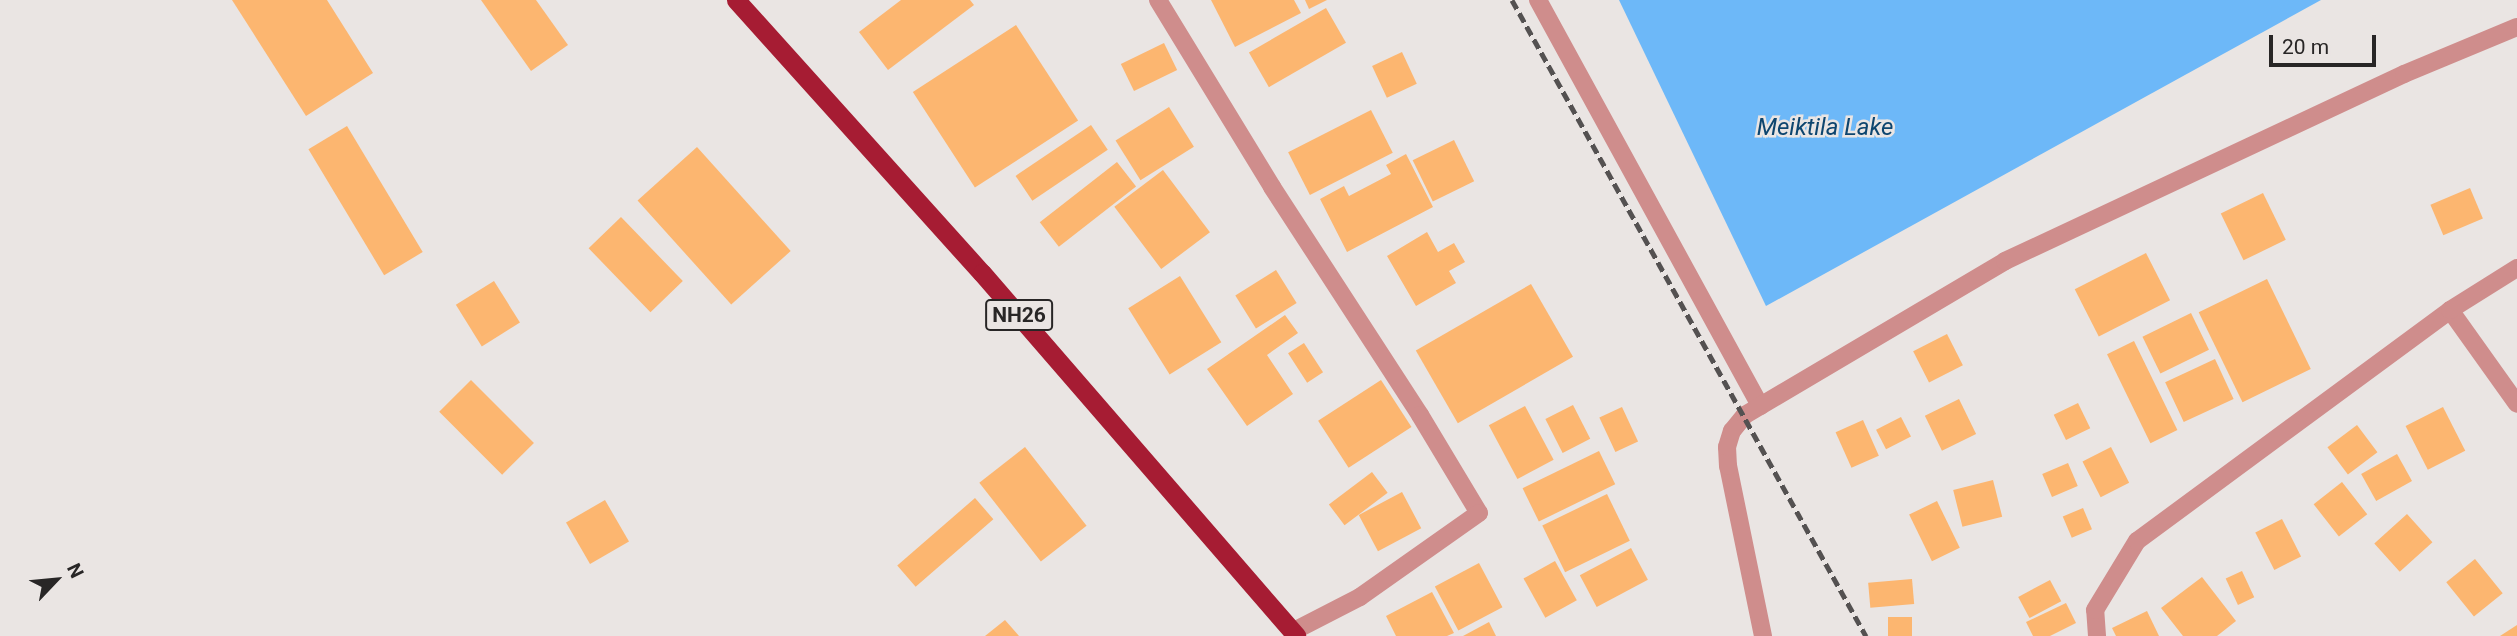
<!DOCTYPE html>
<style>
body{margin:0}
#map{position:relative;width:2517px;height:636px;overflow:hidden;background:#eae5e3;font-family:Roboto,sans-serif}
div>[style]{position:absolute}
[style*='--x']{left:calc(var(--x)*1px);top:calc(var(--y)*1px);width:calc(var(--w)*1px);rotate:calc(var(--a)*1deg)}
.water>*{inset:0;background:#6db8f8}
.building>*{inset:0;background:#fcb670;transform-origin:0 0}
.minor>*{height:18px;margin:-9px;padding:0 9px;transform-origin:9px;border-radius:9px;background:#cf8d8c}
.trunk>*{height:19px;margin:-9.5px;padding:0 9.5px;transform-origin:9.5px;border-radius:9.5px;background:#a61c33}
.rail>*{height:5px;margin-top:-2.5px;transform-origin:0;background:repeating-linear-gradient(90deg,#545151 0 10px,transparent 0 15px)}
span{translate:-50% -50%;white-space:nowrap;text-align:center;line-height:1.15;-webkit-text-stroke:5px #eae5e3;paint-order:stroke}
.shield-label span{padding:2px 5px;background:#eae5e3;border:2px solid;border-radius:5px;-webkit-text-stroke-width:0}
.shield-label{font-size:21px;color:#282626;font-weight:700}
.water-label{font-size:24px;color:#0d456f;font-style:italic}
.north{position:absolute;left:21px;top:545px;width:70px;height:70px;-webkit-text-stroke:5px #eae5e3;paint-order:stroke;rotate:64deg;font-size:19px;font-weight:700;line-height:28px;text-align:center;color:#282626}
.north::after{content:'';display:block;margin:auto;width:24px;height:32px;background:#282626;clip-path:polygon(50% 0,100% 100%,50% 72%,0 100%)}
.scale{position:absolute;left:2269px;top:35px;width:107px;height:32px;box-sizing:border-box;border:4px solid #282626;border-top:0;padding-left:9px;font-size:21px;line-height:24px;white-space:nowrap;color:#282626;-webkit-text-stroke:5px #eae5e3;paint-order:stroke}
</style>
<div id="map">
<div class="water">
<i style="clip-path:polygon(1619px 0,2321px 0,1766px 306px)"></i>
</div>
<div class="building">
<i style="clip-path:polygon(232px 0,327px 0,373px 73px,306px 116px)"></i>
<i style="clip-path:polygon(481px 0,536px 0,568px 45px,531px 71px)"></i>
<i style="clip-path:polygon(901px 0,970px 0,974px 5px,888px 70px,859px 32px)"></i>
<i style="clip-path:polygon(1211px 0,1294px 0,1301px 13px,1235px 47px)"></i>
<i style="clip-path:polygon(1305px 0,1327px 0,1309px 9px)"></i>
<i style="left:1326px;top:8px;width:40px;height:89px;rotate:60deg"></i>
<i style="left:1016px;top:25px;width:114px;height:123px;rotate:57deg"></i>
<i style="left:1164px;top:43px;width:30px;height:48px;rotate:64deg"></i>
<i style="left:1402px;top:52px;width:35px;height:33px;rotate:65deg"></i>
<i style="left:1169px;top:107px;width:47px;height:63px;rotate:58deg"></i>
<i style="left:1371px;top:110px;width:48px;height:93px;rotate:63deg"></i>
<i style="left:1091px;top:125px;width:30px;height:91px;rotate:56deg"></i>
<i style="left:347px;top:126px;width:147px;height:45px;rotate:59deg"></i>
<i style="left:1454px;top:140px;width:46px;height:46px;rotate:64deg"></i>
<i style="left:697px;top:147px;width:140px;height:80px;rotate:48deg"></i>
<i style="clip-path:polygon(1406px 154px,1433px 207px,1347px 252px,1320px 199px,1344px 186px,1349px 196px,1391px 174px,1386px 165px)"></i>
<i style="left:1117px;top:162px;width:31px;height:98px;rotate:52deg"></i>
<i style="left:1163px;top:170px;width:78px;height:61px;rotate:53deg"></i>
<i style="left:2470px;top:188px;width:33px;height:43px;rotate:67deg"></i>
<i style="left:2263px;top:193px;width:52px;height:47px;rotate:64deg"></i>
<i style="left:621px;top:217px;width:89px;height:45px;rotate:46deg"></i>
<i style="clip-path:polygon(1427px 232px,1438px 252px,1454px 243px,1465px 262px,1449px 271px,1456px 283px,1416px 306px,1387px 256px)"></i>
<i style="left:2146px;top:253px;width:53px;height:80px;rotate:63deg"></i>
<i style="left:1276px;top:270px;width:39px;height:48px;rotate:58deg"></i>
<i style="left:1180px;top:276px;width:78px;height:61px;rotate:58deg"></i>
<i style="left:2267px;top:279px;width:100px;height:76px;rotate:64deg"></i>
<i style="left:494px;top:281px;width:49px;height:45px;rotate:58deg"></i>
<i style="left:1531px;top:284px;width:84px;height:133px;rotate:60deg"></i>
<i style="left:2191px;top:313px;width:41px;height:54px;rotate:64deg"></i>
<i style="clip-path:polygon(1285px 315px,1298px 333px,1267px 355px,1293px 394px,1247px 426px,1207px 369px)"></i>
<i style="left:1947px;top:334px;width:35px;height:38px;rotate:63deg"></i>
<i style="left:2134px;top:341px;width:99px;height:30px;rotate:64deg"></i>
<i style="left:1304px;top:343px;width:35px;height:19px;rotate:57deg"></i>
<i style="left:2215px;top:359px;width:44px;height:55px;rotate:65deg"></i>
<i style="left:471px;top:380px;width:89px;height:45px;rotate:45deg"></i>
<i style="left:1381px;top:380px;width:56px;height:75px;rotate:57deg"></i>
<i style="left:1959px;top:399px;width:39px;height:38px;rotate:64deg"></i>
<i style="left:2078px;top:403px;width:28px;height:27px;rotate:64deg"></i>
<i style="left:1573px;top:405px;width:38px;height:31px;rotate:63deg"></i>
<i style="left:1525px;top:406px;width:61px;height:41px;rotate:62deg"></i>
<i style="left:1622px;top:407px;width:38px;height:25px;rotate:65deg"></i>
<i style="left:2443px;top:407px;width:49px;height:42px;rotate:63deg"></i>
<i style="left:1901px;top:417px;width:22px;height:28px;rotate:63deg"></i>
<i style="left:1863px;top:420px;width:39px;height:30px;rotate:66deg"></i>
<i style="left:2357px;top:425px;width:34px;height:37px;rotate:53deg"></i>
<i style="left:1025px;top:447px;width:100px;height:58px;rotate:52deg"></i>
<i style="left:2111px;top:447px;width:40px;height:32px;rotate:63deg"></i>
<i style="left:1599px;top:451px;width:37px;height:85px;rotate:64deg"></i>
<i style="left:2397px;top:454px;width:31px;height:41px;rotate:61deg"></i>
<i style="left:2068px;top:463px;width:25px;height:28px;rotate:67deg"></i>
<i style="left:1372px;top:472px;width:26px;height:54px;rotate:53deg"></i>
<i style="left:1993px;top:480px;width:38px;height:41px;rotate:76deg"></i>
<i style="left:2342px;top:482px;width:41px;height:36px;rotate:52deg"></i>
<i style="left:1402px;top:492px;width:41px;height:49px;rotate:62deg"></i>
<i style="left:1607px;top:494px;width:52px;height:72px;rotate:64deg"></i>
<i style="left:975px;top:498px;width:28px;height:103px;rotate:49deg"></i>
<i style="left:605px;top:500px;width:48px;height:45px;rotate:60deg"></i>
<i style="left:1937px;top:501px;width:52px;height:31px;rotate:64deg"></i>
<i style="left:2083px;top:508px;width:23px;height:22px;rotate:67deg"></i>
<i style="left:2407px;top:514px;width:38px;height:44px;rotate:48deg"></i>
<i style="left:2282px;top:519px;width:42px;height:30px;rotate:63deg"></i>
<i style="left:1631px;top:548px;width:36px;height:58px;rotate:62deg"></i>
<i style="left:2475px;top:559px;width:44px;height:37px;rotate:51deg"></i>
<i style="left:1555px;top:561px;width:45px;height:36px;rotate:61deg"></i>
<i style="left:1479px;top:563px;width:50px;height:50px;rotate:62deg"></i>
<i style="left:2242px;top:571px;width:29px;height:18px;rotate:65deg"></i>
<i style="clip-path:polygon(2202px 577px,2236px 621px,2217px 636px,2183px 636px,2161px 608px)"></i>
<i style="left:1912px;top:579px;width:25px;height:44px;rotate:85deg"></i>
<i style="left:2050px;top:580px;width:24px;height:36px;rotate:62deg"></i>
<i style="clip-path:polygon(1432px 592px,1454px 633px,1447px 636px,1396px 636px,1386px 616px)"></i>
<i style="clip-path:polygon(2066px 603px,2076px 623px,2050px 636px,2033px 636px,2026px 622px)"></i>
<i style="clip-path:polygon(2147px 611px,2159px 636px,2116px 636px,2112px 628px)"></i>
<i style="left:1912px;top:617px;width:19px;height:24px;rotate:90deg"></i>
<i style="clip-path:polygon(1005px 620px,1019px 636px,985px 636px)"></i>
<i style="clip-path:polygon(1489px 622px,1496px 636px,1463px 636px)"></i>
<i style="clip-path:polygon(2517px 625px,2517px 636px,2500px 636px)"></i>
</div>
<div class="minor">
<i style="--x:1158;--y:0;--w:219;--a:58.6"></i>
<i style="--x:1272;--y:187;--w:272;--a:57"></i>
<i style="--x:1420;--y:415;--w:114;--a:59"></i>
<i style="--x:1479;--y:513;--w:146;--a:144.8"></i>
<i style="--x:1360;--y:597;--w:76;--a:152.8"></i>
<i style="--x:1538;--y:0;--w:463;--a:61.3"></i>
<i style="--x:2450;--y:310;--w:115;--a:54.5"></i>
<i style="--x:1763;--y:636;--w:174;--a:-101.6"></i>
<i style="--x:1728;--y:466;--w:19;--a:-93"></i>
<i style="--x:1727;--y:447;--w:17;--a:-73"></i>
<i style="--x:1732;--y:431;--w:21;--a:-51"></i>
<i style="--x:1745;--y:415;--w:302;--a:-30.6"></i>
<i style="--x:2005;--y:261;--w:441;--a:-25.1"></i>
<i style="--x:2404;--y:74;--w:122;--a:-22.6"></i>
<i style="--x:2097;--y:636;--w:26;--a:-94"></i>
<i style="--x:2095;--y:610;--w:81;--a:-58.7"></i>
<i style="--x:2137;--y:541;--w:389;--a:-36.4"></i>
<i style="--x:2450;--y:310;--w:79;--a:-32.1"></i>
</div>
<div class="trunk">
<i style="--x:736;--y:0;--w:367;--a:48"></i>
<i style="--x:982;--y:273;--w:480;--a:49.1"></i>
</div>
<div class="rail">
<i style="--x:1512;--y:0;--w:728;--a:60.9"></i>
</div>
<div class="shield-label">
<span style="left:1019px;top:315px">NH26</span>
</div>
<div class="water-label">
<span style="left:1825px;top:128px">Meiktila Lake</span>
</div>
<div class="north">N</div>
<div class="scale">20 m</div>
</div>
